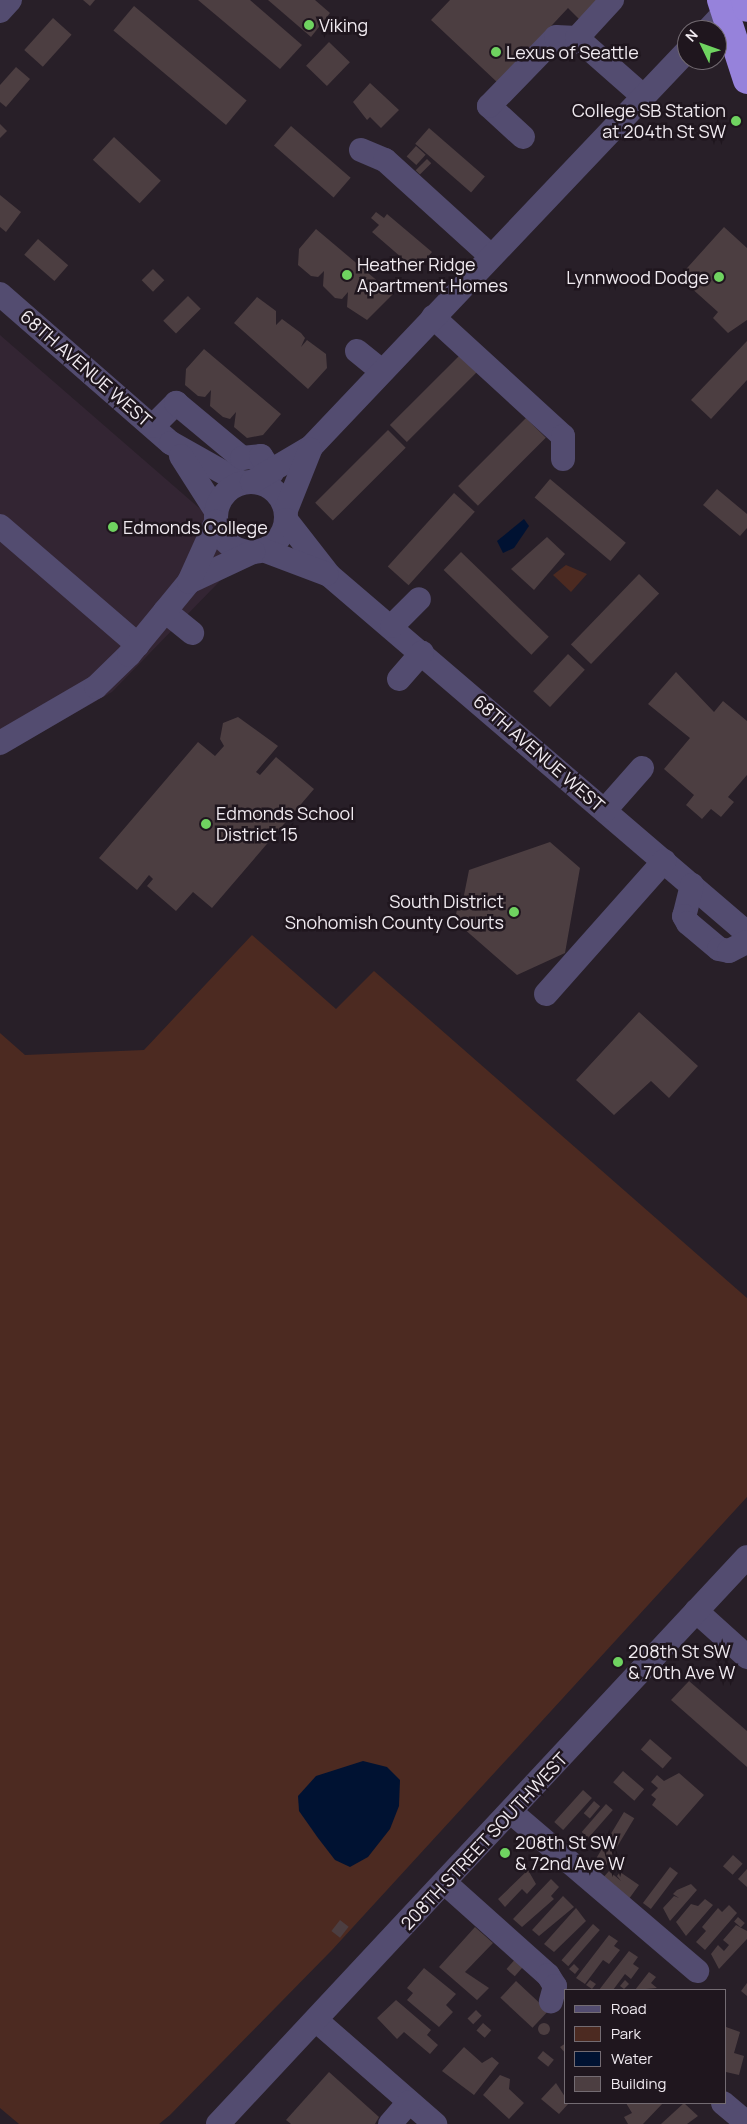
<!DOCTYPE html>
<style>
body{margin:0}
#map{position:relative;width:747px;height:2124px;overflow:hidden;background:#281f28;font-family:Manrope,sans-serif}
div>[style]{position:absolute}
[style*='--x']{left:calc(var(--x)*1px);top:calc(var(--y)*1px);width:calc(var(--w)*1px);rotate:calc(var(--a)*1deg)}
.built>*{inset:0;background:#332533}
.green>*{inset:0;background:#4c2a21}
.water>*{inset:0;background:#001232}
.building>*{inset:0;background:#4c3e41;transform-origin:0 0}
.round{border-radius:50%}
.minor>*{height:24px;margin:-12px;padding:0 12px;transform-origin:12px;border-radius:12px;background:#534c70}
.minor>.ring{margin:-12px;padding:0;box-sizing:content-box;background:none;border:24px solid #534c70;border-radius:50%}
.highway>*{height:28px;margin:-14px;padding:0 14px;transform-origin:14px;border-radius:14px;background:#9682db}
.dots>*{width:14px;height:14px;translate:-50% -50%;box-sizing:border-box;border:2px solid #1f161e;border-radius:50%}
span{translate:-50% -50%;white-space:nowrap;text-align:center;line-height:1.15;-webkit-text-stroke:5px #1f161e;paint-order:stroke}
.poi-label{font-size:18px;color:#f0eaf0}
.left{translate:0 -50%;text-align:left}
.right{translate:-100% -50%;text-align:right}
.street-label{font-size:18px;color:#f0eaf0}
.legend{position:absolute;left:564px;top:1989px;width:162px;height:115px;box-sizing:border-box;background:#1f161e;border:1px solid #736b72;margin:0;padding:6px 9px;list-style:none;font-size:15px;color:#f0eaf0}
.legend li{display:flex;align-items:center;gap:10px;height:25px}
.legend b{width:25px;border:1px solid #736b72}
.north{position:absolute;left:677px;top:20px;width:50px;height:50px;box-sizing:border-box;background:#1f161e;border:1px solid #736b72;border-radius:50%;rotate:312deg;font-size:14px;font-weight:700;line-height:20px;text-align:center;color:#f0eaf0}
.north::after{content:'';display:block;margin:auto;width:18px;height:22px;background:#6fd360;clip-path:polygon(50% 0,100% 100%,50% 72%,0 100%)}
</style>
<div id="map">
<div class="built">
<i style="clip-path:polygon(0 335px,198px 507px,253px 547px,112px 692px,0 756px)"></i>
</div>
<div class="green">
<i style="clip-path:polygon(566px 565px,587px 574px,571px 592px,553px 575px)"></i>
<i style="clip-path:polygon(252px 935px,336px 1009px,374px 971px,747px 1298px,747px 1497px,332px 1950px,170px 2115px,159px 2124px,19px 2124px,0 2108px,0 1033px,25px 1055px,144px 1050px)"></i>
</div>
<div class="water">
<i style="clip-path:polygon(524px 519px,529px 526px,514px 548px,503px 553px,497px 541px)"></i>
<i style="clip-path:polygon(363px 1761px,387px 1767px,400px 1780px,399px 1806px,390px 1829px,368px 1857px,350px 1867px,335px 1860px,318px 1838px,299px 1811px,298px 1796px,316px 1776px)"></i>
</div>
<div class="building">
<i style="clip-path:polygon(83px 0,95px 0,90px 6px)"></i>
<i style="clip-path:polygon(198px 0,250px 0,302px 45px,280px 69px)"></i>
<i style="clip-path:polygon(268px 0,315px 0,330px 13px,311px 37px)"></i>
<i style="clip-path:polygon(450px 0,601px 0,581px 21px,568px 8px,498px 83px,431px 20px)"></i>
<i style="left:134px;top:6px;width:147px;height:32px;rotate:40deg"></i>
<i style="left:53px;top:18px;width:25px;height:43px;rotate:42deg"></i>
<i style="left:329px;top:42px;width:29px;height:33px;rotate:44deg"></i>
<i style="clip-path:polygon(16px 67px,30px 79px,6px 107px,0 102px,0 85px)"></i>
<i style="clip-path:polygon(370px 83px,399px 110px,381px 128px,370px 117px,367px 120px,353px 102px)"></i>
<i style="clip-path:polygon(0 124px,7px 131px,0 138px)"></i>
<i style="left:291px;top:126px;width:79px;height:26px;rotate:41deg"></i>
<i style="left:429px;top:128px;width:74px;height:21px;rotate:41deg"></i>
<i style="left:114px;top:137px;width:64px;height:31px;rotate:43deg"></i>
<i style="left:416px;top:146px;width:13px;height:14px;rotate:42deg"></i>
<i style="left:427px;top:159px;width:6px;height:16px;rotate:45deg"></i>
<i style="clip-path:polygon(0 195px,21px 212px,6px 232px,0 227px)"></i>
<i style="clip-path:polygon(376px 212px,384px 218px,387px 214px,432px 252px,416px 270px,372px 232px,379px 225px,371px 218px)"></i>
<i style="clip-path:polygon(724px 227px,747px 248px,747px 320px,728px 333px,713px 318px,718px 312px,679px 277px)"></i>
<i style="clip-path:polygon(316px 229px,393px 294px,367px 320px,347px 307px,348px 292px,342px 299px,335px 298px,323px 286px,324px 271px,318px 277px,311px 276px,298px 265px,299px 249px)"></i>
<i style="left:38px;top:239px;width:40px;height:21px;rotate:41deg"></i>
<i style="left:153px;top:269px;width:16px;height:16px;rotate:45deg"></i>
<i style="left:188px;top:296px;width:18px;height:35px;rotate:45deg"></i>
<i style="clip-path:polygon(257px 297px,276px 311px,276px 325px,282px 319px,301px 333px,305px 338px,301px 347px,307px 340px,326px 354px,327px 368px,308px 389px,234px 323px)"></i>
<i style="clip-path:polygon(747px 341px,747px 380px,711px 419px,691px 400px)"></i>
<i style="clip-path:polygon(204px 349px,281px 414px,263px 435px,247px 438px,234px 427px,236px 412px,230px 419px,223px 417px,210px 406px,211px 390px,205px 397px,198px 396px,185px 385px,186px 369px)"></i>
<i style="left:462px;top:353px;width:24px;height:102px;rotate:45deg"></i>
<i style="left:526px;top:418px;width:28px;height:96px;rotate:45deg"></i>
<i style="left:388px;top:430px;width:25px;height:103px;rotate:45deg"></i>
<i style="left:550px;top:479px;width:99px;height:24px;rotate:40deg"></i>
<i style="clip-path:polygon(717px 489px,747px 514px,747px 528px,740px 536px,703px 505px)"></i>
<i style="left:454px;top:493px;width:28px;height:99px;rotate:42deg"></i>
<i style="clip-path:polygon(547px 537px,565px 554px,534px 590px,511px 569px)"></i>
<i style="left:461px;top:552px;width:122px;height:25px;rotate:44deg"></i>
<i style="left:639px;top:574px;width:28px;height:98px;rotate:44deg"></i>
<i style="left:568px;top:654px;width:23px;height:51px;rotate:43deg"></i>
<i style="clip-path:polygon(676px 672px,714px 712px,723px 701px,747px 721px,747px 775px,728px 797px,734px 802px,721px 817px,711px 809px,702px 819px,686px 805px,694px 795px,664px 769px,690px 738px,648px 704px)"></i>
<i style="clip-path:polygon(238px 717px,278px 746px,256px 772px,260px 775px,276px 757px,314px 789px,212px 908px,193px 892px,176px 911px,147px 886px,153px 879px,149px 875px,137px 890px,99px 858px,198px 742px,215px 756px,224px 746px,220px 739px,223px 723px)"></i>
<i style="clip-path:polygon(550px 842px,580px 868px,565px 953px,517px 975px,455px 921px,458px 903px,463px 900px,469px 870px)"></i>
<i style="clip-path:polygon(639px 1012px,698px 1066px,669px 1098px,651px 1081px,614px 1115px,576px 1080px)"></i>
<i style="clip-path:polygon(689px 1681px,747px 1731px,747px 1767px,671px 1700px)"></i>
<i style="left:650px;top:1739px;width:29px;height:14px;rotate:41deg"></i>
<i style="left:623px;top:1771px;width:28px;height:15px;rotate:41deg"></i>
<i style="clip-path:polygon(679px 1773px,704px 1795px,677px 1826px,652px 1805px,656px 1799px,651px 1795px,658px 1788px,651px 1782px,657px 1775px,664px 1781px)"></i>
<i style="left:583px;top:1790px;width:12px;height:43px;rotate:42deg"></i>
<i style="left:594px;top:1801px;width:8px;height:16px;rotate:40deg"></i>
<i style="left:606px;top:1804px;width:9px;height:37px;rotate:41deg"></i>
<i style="left:624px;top:1812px;width:12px;height:55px;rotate:31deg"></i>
<i style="left:733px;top:1855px;width:13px;height:15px;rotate:42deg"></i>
<i style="left:670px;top:1867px;width:10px;height:45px;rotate:37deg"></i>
<i style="clip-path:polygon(747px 1869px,747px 1887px,738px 1879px)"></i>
<i style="clip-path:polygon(528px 1870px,536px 1884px,527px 1894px,522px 1889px,505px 1907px,498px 1899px)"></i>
<i style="clip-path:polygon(609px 1871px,621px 1881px,617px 1876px,620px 1872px,639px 1885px,626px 1903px,600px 1881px)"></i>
<i style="clip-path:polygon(551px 1879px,559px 1887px,551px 1896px,554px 1899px,522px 1927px,513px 1919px)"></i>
<i style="clip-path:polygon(691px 1884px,697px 1890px,670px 1921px,663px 1908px,674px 1896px,679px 1898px,673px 1894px,677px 1890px)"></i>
<i style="clip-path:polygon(563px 1896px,574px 1907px,539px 1936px,532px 1930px)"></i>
<i style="clip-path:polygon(705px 1899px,713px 1905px,686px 1936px,676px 1922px,691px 1904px,698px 1906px)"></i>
<i style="clip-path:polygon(729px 1905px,737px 1913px,705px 1950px,696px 1942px,706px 1931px,702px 1927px,718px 1908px,722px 1912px)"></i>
<i style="clip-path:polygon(576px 1908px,586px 1921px,554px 1952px,544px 1944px)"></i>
<i style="left:738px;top:1917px;width:9px;height:6px;rotate:41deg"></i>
<i style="left:340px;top:1920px;width:11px;height:14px;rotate:38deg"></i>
<i style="left:593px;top:1924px;width:9px;height:48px;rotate:41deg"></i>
<i style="clip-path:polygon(736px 1925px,747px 1931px,747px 1939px,719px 1969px,711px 1954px,718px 1945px,724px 1951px,729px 1945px,723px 1940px)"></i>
<i style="clip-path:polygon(475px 1927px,493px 1943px,465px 1972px,489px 1988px,477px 2000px,439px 1967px)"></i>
<i style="clip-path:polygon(609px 1935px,618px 1941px,614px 1946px,620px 1950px,609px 1964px,603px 1960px,585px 1984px,576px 1978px)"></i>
<i style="clip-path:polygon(629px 1951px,638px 1957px,633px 1964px,639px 1968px,631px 1979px,625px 1974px,613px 1990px,599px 1990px)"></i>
<i style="left:517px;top:1957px;width:11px;height:16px;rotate:41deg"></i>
<i style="clip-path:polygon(574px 1964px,579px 1969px,575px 1974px,569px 1969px)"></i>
<i style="clip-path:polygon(424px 1968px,456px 1994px,446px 2005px,453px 2012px,439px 2027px,407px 2000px,413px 1993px,407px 1988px)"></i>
<i style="clip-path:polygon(649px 1972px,656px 1977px,651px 1983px,657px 1988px,635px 1990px)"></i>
<i style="clip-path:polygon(590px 1980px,596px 1984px,592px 1989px,586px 1985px)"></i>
<i style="clip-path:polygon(625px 1980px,629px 1984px,624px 1989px,620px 1986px)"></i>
<i style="left:516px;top:1981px;width:44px;height:23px;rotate:43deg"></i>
<i style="clip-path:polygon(747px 1983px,747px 1996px,741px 1991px)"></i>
<i style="clip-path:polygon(396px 2000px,431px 2030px,427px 2035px,438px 2045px,430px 2054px,404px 2032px,397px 2039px,377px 2018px)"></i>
<i style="left:476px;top:2010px;width:8px;height:12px;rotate:45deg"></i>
<i class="round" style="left:538px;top:2023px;width:12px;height:12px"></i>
<i style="left:483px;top:2023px;width:11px;height:10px;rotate:41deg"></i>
<i style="clip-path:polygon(726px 2027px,740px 2032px,734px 2053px,744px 2056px,739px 2075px,726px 2072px)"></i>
<i style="clip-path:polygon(566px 2043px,566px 2054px,560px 2047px)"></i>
<i style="clip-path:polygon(464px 2047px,482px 2063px,492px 2057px,499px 2063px,474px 2095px,442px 2071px)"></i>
<i style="left:543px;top:2051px;width:14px;height:9px;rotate:39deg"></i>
<i style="clip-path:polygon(329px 2072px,379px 2117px,375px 2124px,291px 2124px,286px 2120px)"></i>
<i style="clip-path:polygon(500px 2075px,510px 2079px,509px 2089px,524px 2103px,509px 2119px,483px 2095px)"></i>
<i style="clip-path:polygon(556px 2083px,569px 2103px,559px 2114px,541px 2099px)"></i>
<i style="clip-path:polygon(626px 2103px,663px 2103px,643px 2124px,628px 2124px,624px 2117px,632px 2113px)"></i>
<i style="clip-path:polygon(684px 2103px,698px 2116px,687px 2124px,661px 2124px)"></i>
</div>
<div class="minor">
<i style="--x:0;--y:11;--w:15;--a:-48"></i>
<i style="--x:708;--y:30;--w:41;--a:-47"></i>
<i style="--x:577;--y:38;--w:89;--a:41.4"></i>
<i style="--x:523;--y:137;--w:46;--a:-137.6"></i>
<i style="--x:489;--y:106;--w:96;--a:-45.8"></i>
<i style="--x:556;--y:37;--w:21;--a:3"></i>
<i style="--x:577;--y:38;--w:52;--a:-47.4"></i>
<i style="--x:361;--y:150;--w:26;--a:23"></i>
<i style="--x:385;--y:160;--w:143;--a:42.2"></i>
<i style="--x:0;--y:294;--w:227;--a:41.1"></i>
<i style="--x:171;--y:443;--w:81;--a:29.4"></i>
<i style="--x:433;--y:317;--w:176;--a:42.5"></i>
<i style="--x:563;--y:436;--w:23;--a:90"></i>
<i style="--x:357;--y:351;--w:32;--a:39"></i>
<i style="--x:153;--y:426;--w:33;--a:-45"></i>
<i style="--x:176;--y:403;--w:86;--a:39.8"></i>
<i style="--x:242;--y:458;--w:19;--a:-6"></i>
<i style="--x:261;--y:456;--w:20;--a:57"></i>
<i style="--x:181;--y:456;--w:65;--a:57.5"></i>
<i class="ring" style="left:216px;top:482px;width:46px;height:46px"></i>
<i style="--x:252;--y:482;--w:69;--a:-30.7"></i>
<i style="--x:311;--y:447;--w:546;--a:-46.48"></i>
<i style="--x:286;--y:510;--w:65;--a:-68.2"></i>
<i style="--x:286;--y:520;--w:70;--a:52"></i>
<i style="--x:329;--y:575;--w:550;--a:40.58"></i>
<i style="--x:0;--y:526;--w:182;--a:40.8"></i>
<i style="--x:263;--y:550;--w:68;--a:20.6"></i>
<i style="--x:189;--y:582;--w:71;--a:-25.1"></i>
<i style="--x:165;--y:611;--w:35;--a:39"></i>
<i style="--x:392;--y:626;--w:38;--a:-45"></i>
<i style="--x:399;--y:679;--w:35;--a:-49"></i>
<i style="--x:0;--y:743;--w:111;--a:-30.3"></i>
<i style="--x:96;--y:687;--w:46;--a:-44.1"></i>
<i style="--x:129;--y:655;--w:94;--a:-50.6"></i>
<i style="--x:189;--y:582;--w:66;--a:-65.8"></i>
<i style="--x:605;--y:810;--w:56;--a:-48.6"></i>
<i style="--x:692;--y:885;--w:32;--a:104"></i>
<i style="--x:684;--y:916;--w:8;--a:60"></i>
<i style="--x:688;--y:923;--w:40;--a:40"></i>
<i style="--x:719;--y:949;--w:10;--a:11"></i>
<i style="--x:729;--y:951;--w:20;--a:-27"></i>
<i style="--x:546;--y:994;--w:178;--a:-48.4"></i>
<i style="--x:696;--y:1611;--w:69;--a:42"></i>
<i style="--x:511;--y:1812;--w:245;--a:40.5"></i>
<i style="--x:445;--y:1883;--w:138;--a:41.8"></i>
<i style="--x:548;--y:1975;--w:13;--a:58"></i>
<i style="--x:555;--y:1986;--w:16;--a:105"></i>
<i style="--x:317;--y:2021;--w:157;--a:41.1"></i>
<i style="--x:723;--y:2103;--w:31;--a:40"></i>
<i style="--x:218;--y:2124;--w:775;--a:-46.99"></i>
<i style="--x:390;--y:2124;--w:29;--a:-49"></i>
</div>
<div class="highway">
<i style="--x:721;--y:0;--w:84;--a:72"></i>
<i style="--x:745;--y:0;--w:8;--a:76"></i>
</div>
<div class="dots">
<i style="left:309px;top:25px;background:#6fd360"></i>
<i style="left:496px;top:52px;background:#6fd360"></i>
<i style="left:736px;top:121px;background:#6fd360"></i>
<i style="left:347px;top:275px;background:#6fd360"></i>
<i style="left:719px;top:277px;background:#6fd360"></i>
<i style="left:113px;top:527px;background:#6fd360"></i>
<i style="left:206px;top:824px;background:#6fd360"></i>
<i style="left:514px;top:912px;background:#6fd360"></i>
<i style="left:618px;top:1662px;background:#6fd360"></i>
<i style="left:505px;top:1853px;background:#6fd360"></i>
</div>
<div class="poi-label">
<span class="left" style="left:319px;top:25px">Viking</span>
<span class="left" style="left:506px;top:52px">Lexus of Seattle</span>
<span class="right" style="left:726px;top:121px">College SB Station<br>at 204th St SW</span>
<span class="left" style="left:357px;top:275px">Heather Ridge<br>Apartment Homes</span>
<span class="right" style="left:709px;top:277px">Lynnwood Dodge</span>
<span class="left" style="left:123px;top:527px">Edmonds College</span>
<span class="left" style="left:216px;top:824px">Edmonds School<br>District 15</span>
<span class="right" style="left:504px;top:912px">South District<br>Snohomish County Courts</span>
<span class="left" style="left:628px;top:1662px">208th St SW<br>&amp; 70th Ave W</span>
<span class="left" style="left:515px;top:1853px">208th St SW<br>&amp; 72nd Ave W</span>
</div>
<div class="street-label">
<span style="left:86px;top:368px;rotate:41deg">68TH AVENUE WEST</span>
<span style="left:539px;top:753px;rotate:41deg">68TH AVENUE WEST</span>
<span style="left:484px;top:1841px;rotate:-47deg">208TH STREET SOUTHWEST</span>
</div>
<ul class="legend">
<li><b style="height:6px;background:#534c70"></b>Road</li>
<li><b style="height:14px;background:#4c2a21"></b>Park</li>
<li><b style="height:14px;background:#001232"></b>Water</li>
<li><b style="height:14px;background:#4c3e41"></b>Building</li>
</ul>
<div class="north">N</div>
</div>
